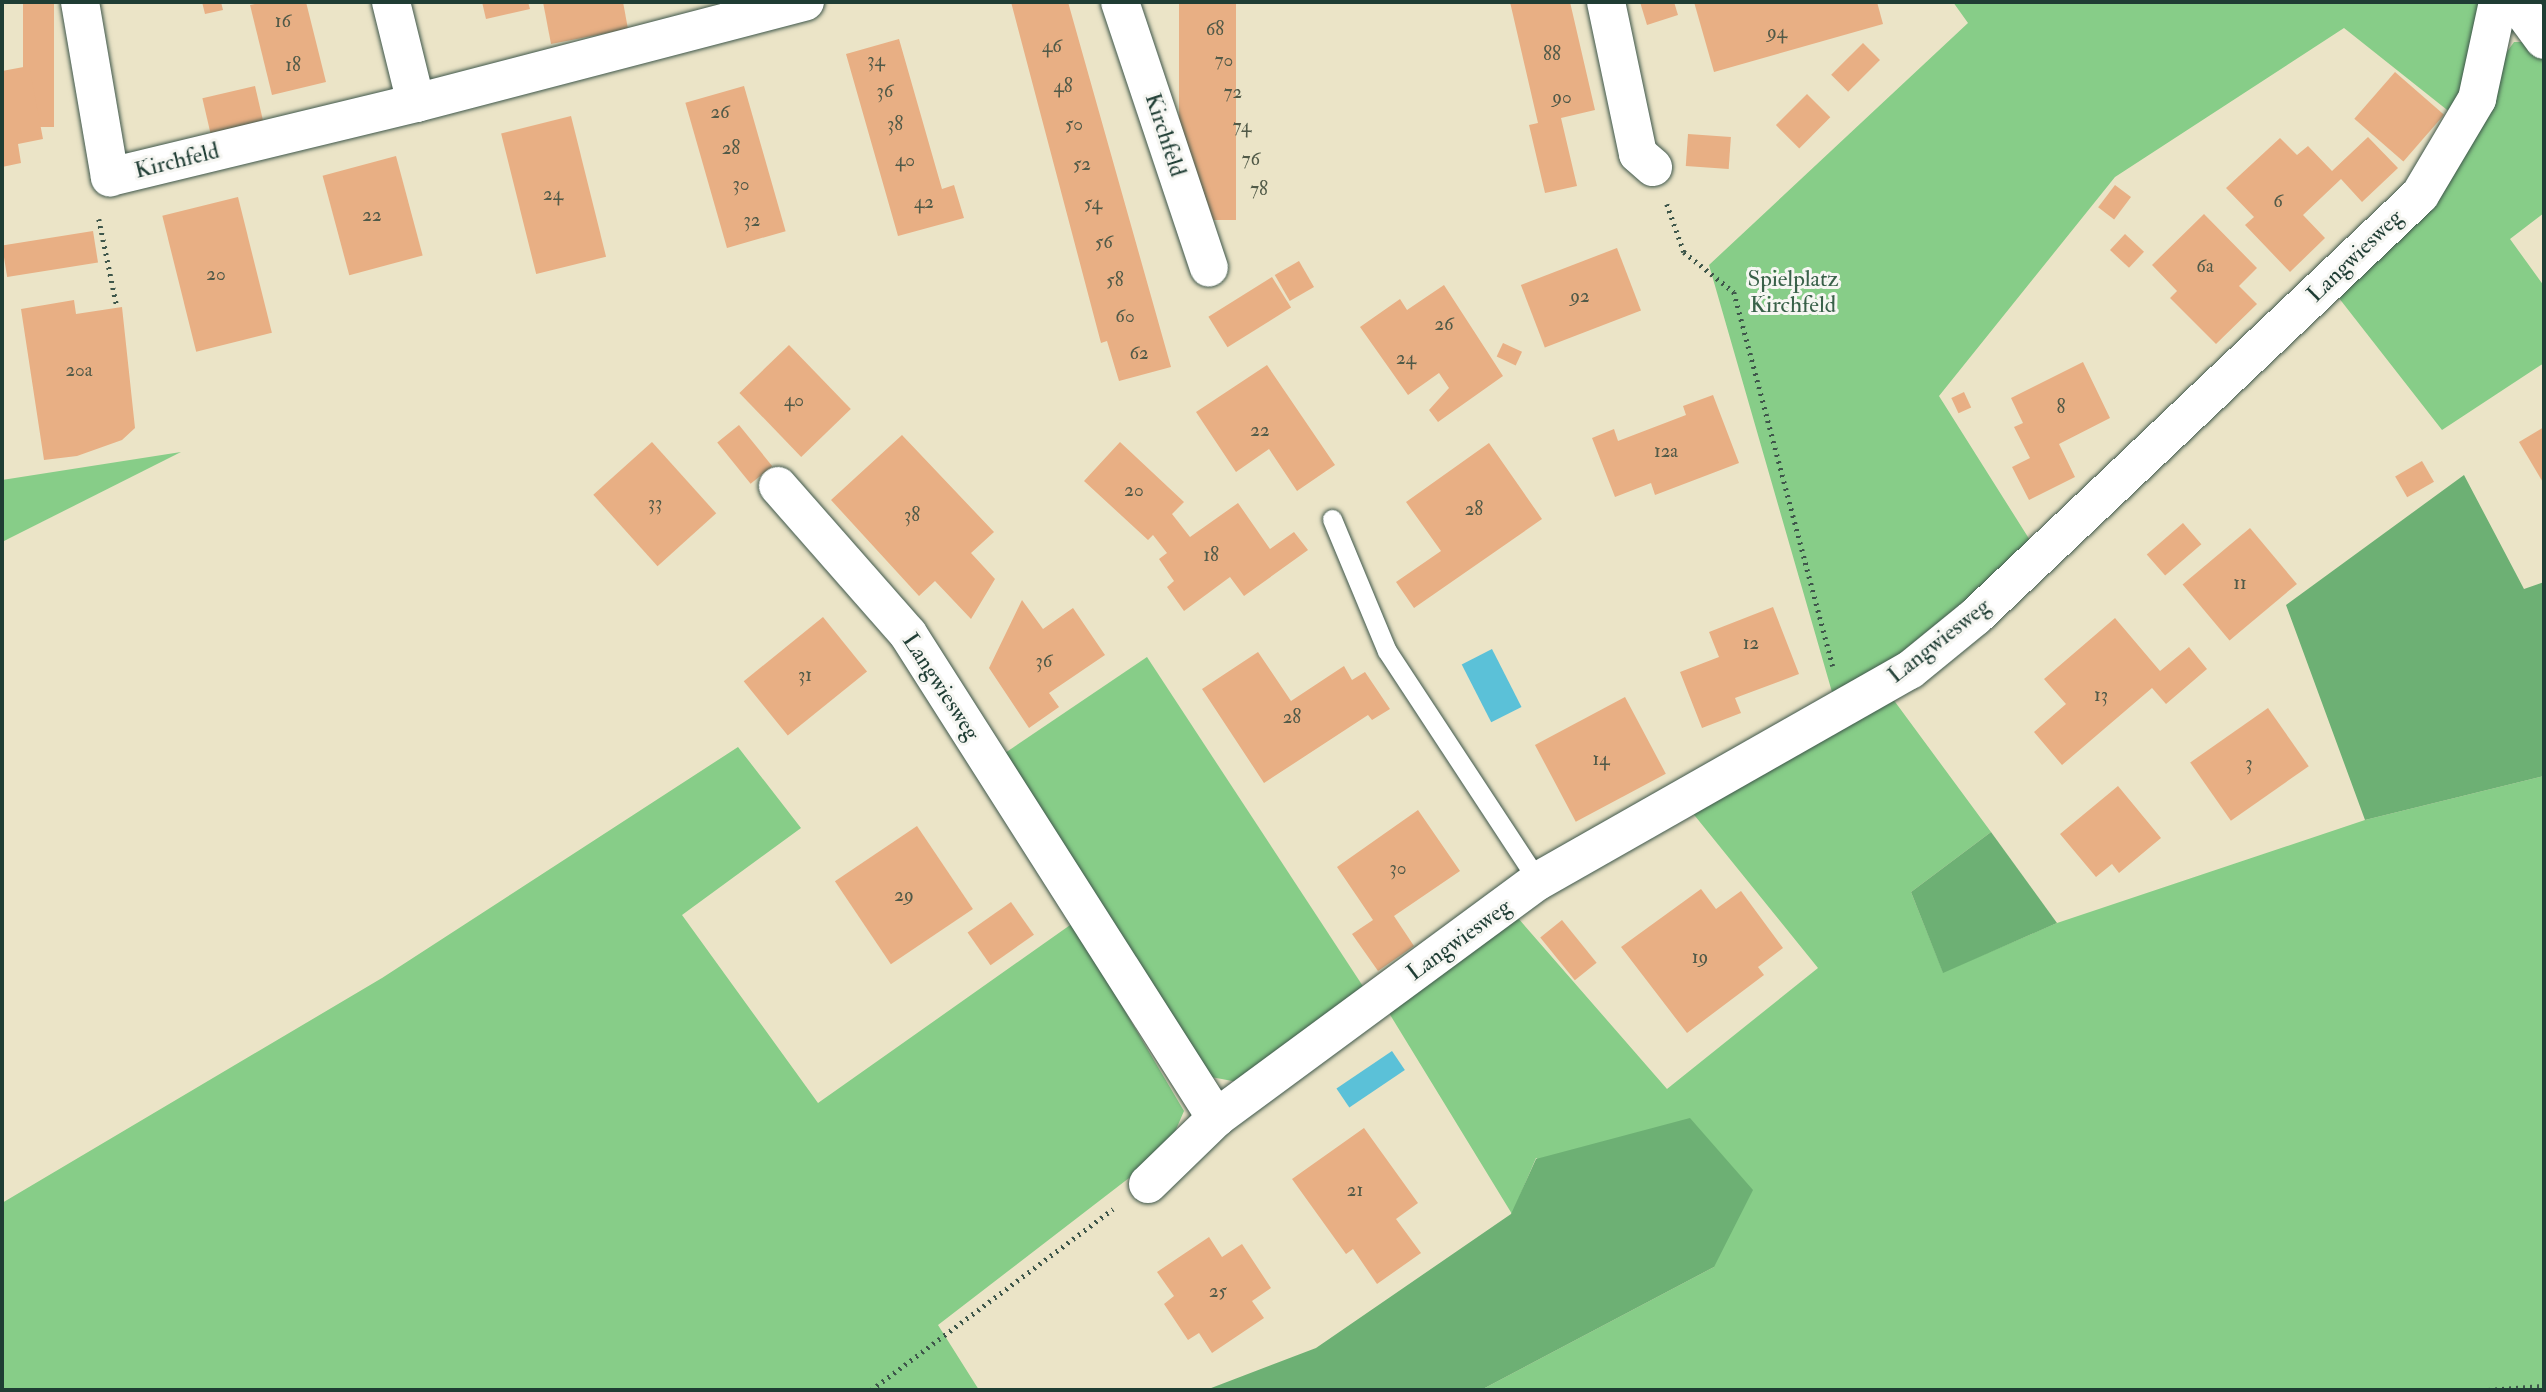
<!DOCTYPE html>
<style>
body{margin:0}
#map{position:relative;width:2546px;height:1392px;overflow:hidden;background:#ebe4c7;font-family:"IM FELL Double Pica",serif}
div>[style]{position:absolute}
[style*='--x']{left:calc(var(--x)*1px);top:calc(var(--y)*1px);width:calc(var(--w)*1px);rotate:calc(var(--a)*1deg)}
.green>*{inset:0;background:#87cd88}
.forest>*{inset:0;background:#6db074}
.water>*{inset:0;background:#5bc1d8;transform-origin:0 0}
.building>*{inset:0;background:#e8af84;transform-origin:0 0}
.path>*{height:4.5px;margin-top:-2.25px;transform-origin:0;background:repeating-linear-gradient(90deg,#3e564a 0 2px,transparent 0 7px)}
.roads{filter:drop-shadow(0 0 2px #3e564a) drop-shadow(0 0 2px #3e564a)}
.lane>*{height:19px;margin:-9.5px;padding:0 9.5px;transform-origin:9.5px;border-radius:9.5px;background:#fff}
.street>*{height:38px;margin:-19px;padding:0 19px;transform-origin:19px;border-radius:19px;background:#fff}
span{translate:-50% -50%;white-space:nowrap;text-align:center;line-height:1.15;-webkit-text-stroke:6px #f6f6f2;paint-order:stroke}
.number-label{font-size:19px;color:#515a48}
.number-label span{-webkit-text-stroke-width:0}
.street-label{font-size:23px;color:#1f3d34}
.park-label{font-size:23px;color:#396149}
.frame{position:absolute;inset:0;border:4px solid #1f3d34;pointer-events:none}
</style>
<div id="map">
<div class="green">
<i style="clip-path:polygon(1953px 2px,2484px 2px,2456px 117px,2344px 28px,2115px 177px,1939px 396px,2033px 545px,1875px 674px,1834px 699px,1709px 265px,1968px 23px)"></i>
<i style="clip-path:polygon(2514px 42px,2528px 42px,2544px 58px,2544px 213px,2510px 239px,2544px 286px,2544px 363px,2442px 430px,2335px 293px)"></i>
<i style="clip-path:polygon(181px 452px,2px 542px,2px 480px)"></i>
<i style="clip-path:polygon(1147px 657px,1370px 997px,1243px 1083px,1211px 1077px,1005px 753px)"></i>
<i style="clip-path:polygon(1890px 695px,1991px 832px,1911px 892px,1943px 972px,2057px 923px,2365px 820px,2544px 776px,2544px 1390px,1481px 1390px,1714px 1267px,1536px 1158px,1512px 1214px,1389px 1013px,1518px 918px,1667px 1089px,1818px 968px,1691px 811px)"></i>
<i style="clip-path:polygon(738px 747px,801px 828px,682px 915px,818px 1103px,1073px 923px,1184px 1111px,1168px 1148px,938px 1325px,979px 1390px,2px 1390px,2px 1203px,382px 978px)"></i>
</div>
<div class="forest">
<i style="clip-path:polygon(2464px 475px,2524px 589px,2544px 582px,2544px 776px,2365px 820px,2286px 605px)"></i>
<i style="clip-path:polygon(1991px 832px,2057px 923px,1943px 973px,1911px 892px)"></i>
<i style="clip-path:polygon(1690px 1118px,1753px 1190px,1714px 1267px,1481px 1390px,1206px 1390px,1316px 1348px,1511px 1214px,1536px 1159px)"></i>
</div>
<div class="water">
<i style="left:1492px;top:649px;width:65px;height:34px;rotate:63deg"></i>
<i style="left:1392px;top:1051px;width:23px;height:67px;rotate:56deg"></i>
</div>
<div class="building">
<i style="left:23px;top:2px;width:31px;height:125px"></i>
<i style="clip-path:polygon(202px 2px,221px 2px,223px 10px,205px 14px)"></i>
<i style="clip-path:polygon(264px 2px,306px 2px,326px 82px,272px 95px,250px 5px)"></i>
<i style="clip-path:polygon(482px 2px,528px 2px,530px 9px,486px 19px)"></i>
<i style="clip-path:polygon(543px 2px,623px 2px,628px 29px,551px 44px)"></i>
<i style="clip-path:polygon(1011px 2px,1068px 2px,1171px 367px,1119px 381px,1107px 341px,1101px 343px)"></i>
<i style="left:1179px;top:2px;width:57px;height:218px"></i>
<i style="clip-path:polygon(1510px 2px,1570px 2px,1595px 110px,1561px 118px,1577px 186px,1545px 193px,1529px 125px,1538px 123px)"></i>
<i style="clip-path:polygon(1640px 2px,1674px 2px,1678px 15px,1647px 25px)"></i>
<i style="clip-path:polygon(1694px 2px,1877px 2px,1883px 24px,1714px 72px)"></i>
<i style="clip-path:polygon(899px 39px,942px 189px,954px 185px,964px 218px,898px 236px,846px 54px)"></i>
<i style="left:1863px;top:43px;width:24px;height:45px;rotate:45deg"></i>
<i style="clip-path:polygon(29px 66px,43px 139px,18px 144px,21px 163px,2px 167px,2px 71px)"></i>
<i style="left:2395px;top:72px;width:65px;height:62px;rotate:41deg"></i>
<i style="left:255px;top:86px;width:36px;height:54px;rotate:77deg"></i>
<i style="left:744px;top:86px;width:151px;height:61px;rotate:74deg"></i>
<i style="left:1807px;top:94px;width:33px;height:44px;rotate:45deg"></i>
<i style="left:571px;top:116px;width:145px;height:72px;rotate:76deg"></i>
<i style="left:1688px;top:134px;width:43px;height:32px;rotate:4deg"></i>
<i style="clip-path:polygon(2368px 137px,2398px 168px,2362px 202px,2341px 179px,2303px 215px,2325px 238px,2290px 272px,2245px 225px,2254px 217px,2226px 188px,2280px 138px,2297px 155px,2308px 146px,2332px 171px)"></i>
<i style="left:396px;top:156px;width:103px;height:76px;rotate:75deg"></i>
<i style="left:2115px;top:185px;width:20px;height:28px;rotate:37deg"></i>
<i style="left:238px;top:197px;width:140px;height:78px;rotate:76deg"></i>
<i style="clip-path:polygon(2204px 214px,2257px 268px,2239px 286px,2257px 304px,2216px 344px,2170px 298px,2177px 291px,2152px 265px)"></i>
<i style="left:93px;top:231px;width:32px;height:92px;rotate:81deg"></i>
<i style="left:2125px;top:234px;width:26px;height:22px;rotate:43deg"></i>
<i style="left:1617px;top:248px;width:67px;height:103px;rotate:69deg"></i>
<i style="left:1299px;top:261px;width:30px;height:28px;rotate:60deg"></i>
<i style="left:1272px;top:277px;width:36px;height:75px;rotate:58deg"></i>
<i style="clip-path:polygon(1444px 285px,1503px 376px,1438px 422px,1429px 410px,1449px 388px,1439px 373px,1408px 395px,1360px 327px,1400px 299px,1407px 310px)"></i>
<i style="clip-path:polygon(74px 300px,76px 314px,122px 307px,135px 428px,122px 440px,77px 456px,44px 460px,21px 309px)"></i>
<i style="left:1503px;top:343px;width:21px;height:15px;rotate:25deg"></i>
<i style="left:789px;top:345px;width:89px;height:69px;rotate:46deg"></i>
<i style="clip-path:polygon(2083px 362px,2110px 418px,2059px 444px,2075px 477px,2029px 500px,2012px 467px,2030px 458px,2014px 427px,2023px 423px,2011px 398px)"></i>
<i style="clip-path:polygon(1267px 365px,1335px 465px,1297px 491px,1269px 449px,1236px 472px,1196px 412px)"></i>
<i style="left:1964px;top:392px;width:17px;height:14px;rotate:65deg"></i>
<i style="clip-path:polygon(1713px 395px,1739px 463px,1655px 495px,1651px 483px,1615px 497px,1592px 438px,1614px 429px,1618px 441px,1686px 415px,1683px 406px)"></i>
<i style="left:739px;top:425px;width:53px;height:28px;rotate:51deg"></i>
<i style="clip-path:polygon(2544px 427px,2544px 484px,2519px 442px)"></i>
<i style="clip-path:polygon(902px 435px,994px 532px,971px 553px,995px 579px,971px 619px,935px 581px,919px 596px,831px 500px)"></i>
<i style="left:652px;top:442px;width:96px;height:79px;rotate:48deg"></i>
<i style="clip-path:polygon(1120px 442px,1184px 502px,1172px 514px,1190px 537px,1238px 503px,1270px 549px,1294px 532px,1308px 550px,1244px 596px,1230px 577px,1184px 611px,1167px 587px,1174px 581px,1159px 559px,1167px 553px,1153px 535px,1148px 540px,1084px 481px)"></i>
<i style="clip-path:polygon(1489px 443px,1542px 519px,1414px 608px,1396px 582px,1441px 551px,1406px 502px)"></i>
<i style="left:2422px;top:461px;width:24px;height:31px;rotate:60deg"></i>
<i style="left:2183px;top:523px;width:28px;height:48px;rotate:49deg"></i>
<i style="left:2250px;top:528px;width:73px;height:88px;rotate:50deg"></i>
<i style="clip-path:polygon(1022px 600px,1043px 629px,1073px 608px,1105px 655px,1049px 693px,1059px 707px,1029px 728px,989px 668px)"></i>
<i style="clip-path:polygon(1773px 607px,1799px 674px,1735px 698px,1741px 713px,1702px 728px,1680px 672px,1719px 657px,1709px 632px)"></i>
<i style="left:823px;top:617px;width:70px;height:102px;rotate:51deg"></i>
<i style="clip-path:polygon(2115px 618px,2160px 671px,2189px 647px,2207px 669px,2166px 704px,2152px 688px,2062px 765px,2034px 732px,2066px 704px,2044px 679px)"></i>
<i style="clip-path:polygon(1258px 652px,1291px 701px,1344px 666px,1352px 680px,1365px 672px,1390px 709px,1372px 720px,1368px 715px,1264px 783px,1202px 689px)"></i>
<i style="left:1625px;top:697px;width:87px;height:102px;rotate:62deg"></i>
<i style="left:2268px;top:708px;width:71px;height:95px;rotate:55deg"></i>
<i style="clip-path:polygon(2118px 786px,2161px 838px,2119px 873px,2112px 864px,2096px 877px,2060px 834px)"></i>
<i style="clip-path:polygon(1418px 810px,1460px 871px,1394px 916px,1414px 946px,1378px 971px,1352px 934px,1373px 920px,1337px 867px)"></i>
<i style="left:917px;top:826px;width:100px;height:99px;rotate:56deg"></i>
<i style="clip-path:polygon(1701px 889px,1716px 909px,1741px 891px,1783px 948px,1758px 967px,1764px 975px,1687px 1033px,1621px 947px)"></i>
<i style="left:1011px;top:902px;width:40px;height:53px;rotate:55deg"></i>
<i style="left:1562px;top:920px;width:55px;height:28px;rotate:51deg"></i>
<i style="clip-path:polygon(1364px 1128px,1418px 1203px,1396px 1219px,1421px 1253px,1377px 1284px,1353px 1249px,1346px 1254px,1292px 1179px)"></i>
<i style="clip-path:polygon(1209px 1237px,1222px 1257px,1242px 1244px,1271px 1288px,1252px 1301px,1264px 1318px,1212px 1353px,1199px 1333px,1188px 1340px,1164px 1304px,1174px 1296px,1157px 1272px)"></i>
</div>
<div class="path">
<i style="--x:1667;--y:204;--w:51;--a:70.5"></i>
<i style="--x:1684;--y:252;--w:64;--a:38.7"></i>
<i style="--x:1734;--y:292;--w:387;--a:75.2"></i>
<i style="--x:99;--y:219;--w:90;--a:78.4"></i>
<i style="--x:871;--y:1390;--w:302;--a:-36.8"></i>
<i style="--x:2488;--y:1390;--w:56;--a:-4.1"></i>
</div>
<div class="roads">
<div class="lane">
<i style="--x:1332;--y:519;--w:143;--a:67.4"></i>
<i style="--x:1387;--y:651;--w:275;--a:56.7"></i>
</div>
<div class="street">
<i style="--x:80;--y:2;--w:178;--a:80.3"></i>
<i style="--x:110;--y:177;--w:315;--a:-13.6"></i>
<i style="--x:391;--y:2;--w:104;--a:76.1"></i>
<i style="--x:416;--y:103;--w:402;--a:-14.6"></i>
<i style="--x:1120;--y:2;--w:280;--a:71.5"></i>
<i style="--x:1606;--y:2;--w:155;--a:78.1"></i>
<i style="--x:1638;--y:154;--w:20;--a:41"></i>
<i style="--x:2516;--y:2;--w:47;--a:53.6"></i>
<i style="--x:778;--y:486;--w:197;--a:48.7"></i>
<i style="--x:908;--y:634;--w:574;--a:57.53"></i>
<i style="--x:1148;--y:1184;--w:95;--a:-44.1"></i>
<i style="--x:1216;--y:1118;--w:400;--a:-36.4"></i>
<i style="--x:1538;--y:881;--w:428;--a:-29.6"></i>
<i style="--x:1910;--y:670;--w:84;--a:-39.2"></i>
<i style="--x:1975;--y:617;--w:613;--a:-43.48"></i>
<i style="--x:2420;--y:195;--w:112;--a:-59.3"></i>
<i style="--x:2477;--y:99;--w:99;--a:-77.8"></i>
</div>
</div>
<div class="number-label">
<span style="left:283px;top:22px">16</span>
<span style="left:1215px;top:30px">68</span>
<span style="left:1777px;top:33px">94</span>
<span style="left:1052px;top:47px">46</span>
<span style="left:1552px;top:55px">88</span>
<span style="left:876px;top:61px">34</span>
<span style="left:1224px;top:61px">70</span>
<span style="left:293px;top:66px">18</span>
<span style="left:1063px;top:87px">48</span>
<span style="left:885px;top:92px">36</span>
<span style="left:1233px;top:93px">72</span>
<span style="left:1562px;top:98px">90</span>
<span style="left:720px;top:113px">26</span>
<span style="left:895px;top:125px">38</span>
<span style="left:1074px;top:125px">50</span>
<span style="left:1242px;top:127px">74</span>
<span style="left:731px;top:149px">28</span>
<span style="left:1251px;top:160px">76</span>
<span style="left:905px;top:161px">40</span>
<span style="left:1082px;top:165px">52</span>
<span style="left:741px;top:185px">30</span>
<span style="left:1259px;top:190px">78</span>
<span style="left:553px;top:195px">24</span>
<span style="left:2278px;top:202px">6</span>
<span style="left:924px;top:203px">42</span>
<span style="left:1093px;top:204px">54</span>
<span style="left:372px;top:216px">22</span>
<span style="left:752px;top:221px">32</span>
<span style="left:1104px;top:243px">56</span>
<span style="left:2205px;top:267px">6a</span>
<span style="left:216px;top:275px">20</span>
<span style="left:1115px;top:281px">58</span>
<span style="left:1580px;top:297px">92</span>
<span style="left:1125px;top:317px">60</span>
<span style="left:1444px;top:325px">26</span>
<span style="left:1139px;top:354px">62</span>
<span style="left:1406px;top:359px">24</span>
<span style="left:79px;top:371px">20a</span>
<span style="left:794px;top:401px">40</span>
<span style="left:2061px;top:408px">8</span>
<span style="left:1260px;top:431px">22</span>
<span style="left:1666px;top:452px">12a</span>
<span style="left:1134px;top:491px">20</span>
<span style="left:655px;top:504px">33</span>
<span style="left:1474px;top:510px">28</span>
<span style="left:912px;top:516px">38</span>
<span style="left:1211px;top:556px">18</span>
<span style="left:2240px;top:584px">11</span>
<span style="left:1751px;top:644px">12</span>
<span style="left:1044px;top:662px">36</span>
<span style="left:805px;top:676px">31</span>
<span style="left:2101px;top:696px">13</span>
<span style="left:1292px;top:718px">28</span>
<span style="left:1601px;top:760px">14</span>
<span style="left:2249px;top:764px">3</span>
<span style="left:1398px;top:869px">30</span>
<span style="left:904px;top:896px">29</span>
<span style="left:1700px;top:958px">19</span>
<span style="left:1355px;top:1191px">21</span>
<span style="left:1218px;top:1292px">25</span>
</div>
<div class="street-label">
<span style="left:1165px;top:135px;rotate:72deg">Kirchfeld</span>
<span style="left:177px;top:161px;rotate:-14deg">Kirchfeld</span>
<span style="left:2355px;top:256px;rotate:-44deg">Langwiesweg</span>
<span style="left:1939px;top:641px;rotate:-38deg">Langwiesweg</span>
<span style="left:941px;top:687px;rotate:57deg">Langwiesweg</span>
<span style="left:1459px;top:940px;rotate:-36deg">Langwiesweg</span>
</div>
<div class="park-label">
<span style="left:1793px;top:292px">Spielplatz<br>Kirchfeld</span>
</div>
<div class="frame"></div>
</div>
